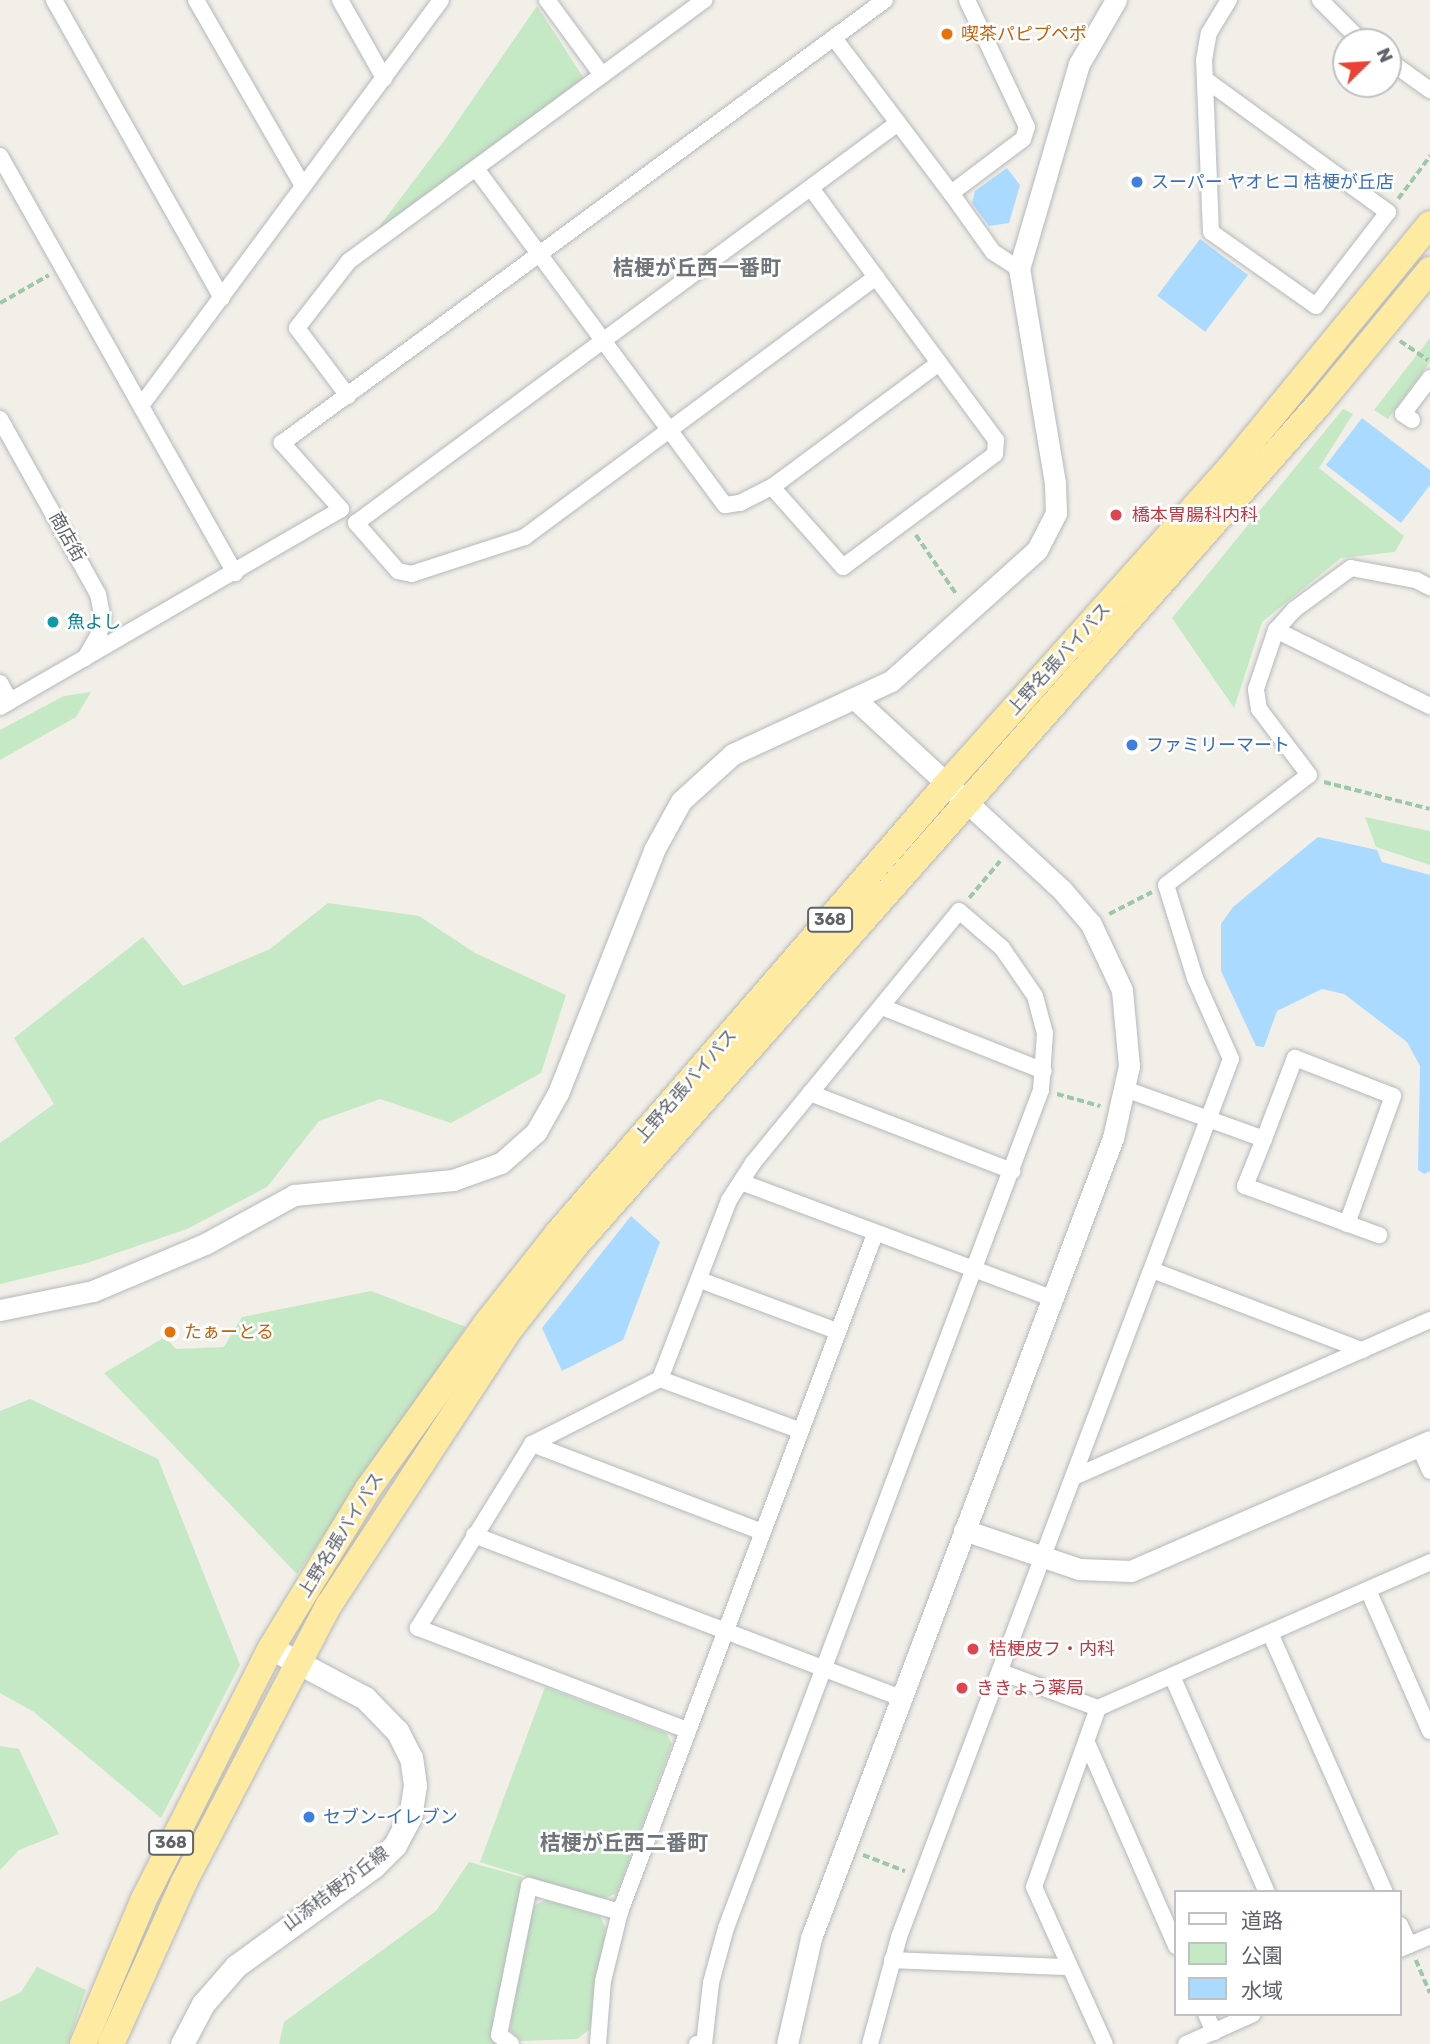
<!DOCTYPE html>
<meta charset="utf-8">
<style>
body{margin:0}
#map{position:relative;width:1430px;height:2044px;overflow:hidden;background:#f1efe8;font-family:Rubik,"Noto Sans JP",sans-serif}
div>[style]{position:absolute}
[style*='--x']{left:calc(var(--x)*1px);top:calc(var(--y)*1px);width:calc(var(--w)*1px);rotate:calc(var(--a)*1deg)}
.green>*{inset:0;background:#c5e8c5}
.water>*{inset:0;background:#aadaff;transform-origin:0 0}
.path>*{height:3.5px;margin-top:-1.75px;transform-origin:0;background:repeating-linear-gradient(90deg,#9cc7a9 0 7px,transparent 0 10.5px)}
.roads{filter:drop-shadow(0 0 2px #b5b8bc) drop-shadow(0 0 2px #b5b8bc)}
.minor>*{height:16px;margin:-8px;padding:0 8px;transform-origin:8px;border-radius:8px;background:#fff}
.tertiary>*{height:21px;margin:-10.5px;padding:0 10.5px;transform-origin:10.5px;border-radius:10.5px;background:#fff}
.secondary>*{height:23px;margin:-11.5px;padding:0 11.5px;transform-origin:11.5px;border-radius:11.5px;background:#fff}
.trunk>*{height:26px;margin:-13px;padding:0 13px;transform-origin:13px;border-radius:13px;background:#feeaa1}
.dots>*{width:19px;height:19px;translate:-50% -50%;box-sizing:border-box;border:4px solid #fff;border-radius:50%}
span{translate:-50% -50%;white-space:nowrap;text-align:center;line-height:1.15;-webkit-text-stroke:5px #fff;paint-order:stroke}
.shield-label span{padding:2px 5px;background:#fff;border:2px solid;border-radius:5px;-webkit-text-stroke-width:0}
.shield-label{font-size:16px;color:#5f6368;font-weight:700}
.food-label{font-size:18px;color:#c56008}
.left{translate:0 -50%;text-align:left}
.shop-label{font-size:18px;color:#366cbe}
.health-label{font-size:18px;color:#be3a42}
.street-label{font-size:18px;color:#5f6368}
.culture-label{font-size:18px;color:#0d838f}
.quarter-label{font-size:21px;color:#70757a;font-weight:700}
.legend{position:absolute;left:1174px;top:1890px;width:228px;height:126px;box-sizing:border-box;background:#fff;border:2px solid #bfc1c3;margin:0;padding:9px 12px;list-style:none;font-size:21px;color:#5f6368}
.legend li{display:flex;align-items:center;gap:14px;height:35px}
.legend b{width:35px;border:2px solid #bfc1c3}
.north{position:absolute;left:1332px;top:28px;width:70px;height:70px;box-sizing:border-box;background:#fff;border:2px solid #bfc1c3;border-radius:50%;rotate:66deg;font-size:19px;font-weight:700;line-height:28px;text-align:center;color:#5f6368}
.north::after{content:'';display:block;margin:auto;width:24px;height:32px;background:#ea4335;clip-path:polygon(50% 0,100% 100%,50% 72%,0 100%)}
</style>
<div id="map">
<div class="green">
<i style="clip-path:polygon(537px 6px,585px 80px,369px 240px,446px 138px)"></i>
<i style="clip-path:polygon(1430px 338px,1430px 362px,1388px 419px,1374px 410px)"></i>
<i style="clip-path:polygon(1343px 409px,1353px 414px,1319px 468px,1404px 536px,1395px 552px,1341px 558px,1262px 622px,1234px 708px,1172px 618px)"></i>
<i style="clip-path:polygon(91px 692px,76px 717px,0 760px,0 730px,64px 696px)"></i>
<i style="clip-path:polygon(1365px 817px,1430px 831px,1430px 865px,1376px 847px)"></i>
<i style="clip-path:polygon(328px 903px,419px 916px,475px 953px,566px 995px,541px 1073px,451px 1123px,380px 1099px,319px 1121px,267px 1187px,187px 1229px,87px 1263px,0 1284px,0 1143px,54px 1104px,14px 1038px,143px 937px,183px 986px,270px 949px)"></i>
<i style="clip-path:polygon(371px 1291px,466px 1327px,297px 1574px,104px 1373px,165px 1337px,176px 1349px,224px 1347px,242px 1317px)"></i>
<i style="clip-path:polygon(30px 1399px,158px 1459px,240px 1665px,161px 1818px,34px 1712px,0 1693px,0 1411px)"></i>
<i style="clip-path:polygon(545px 1687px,666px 1733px,672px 1744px,617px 1893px,601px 1900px,480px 1862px)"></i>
<i style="clip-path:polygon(0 1746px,19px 1749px,59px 1834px,19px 1850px,0 1870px)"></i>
<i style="clip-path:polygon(469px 1862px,522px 1877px,490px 2038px,496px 2044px,279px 2044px,284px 2022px,436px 1911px)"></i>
<i style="clip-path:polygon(546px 1900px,600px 1916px,606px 1929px,590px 2029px,577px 2039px,521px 2041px,510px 2030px,514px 1989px,531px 1907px)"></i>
<i style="clip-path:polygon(37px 1967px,86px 1990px,68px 2044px,0 2044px,0 2002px,21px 1992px)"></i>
</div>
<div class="water">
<i style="clip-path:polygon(1007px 168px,1020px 185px,1009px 223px,989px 226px,972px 203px,975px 191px)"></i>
<i style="left:1200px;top:239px;width:60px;height:71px;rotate:37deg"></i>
<i style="clip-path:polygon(1362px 418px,1430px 470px,1430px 485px,1401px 523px,1326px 465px)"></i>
<i style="clip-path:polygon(1318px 837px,1377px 850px,1382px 862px,1430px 875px,1430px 1171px,1424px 1174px,1418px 1170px,1420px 1066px,1407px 1042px,1344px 994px,1322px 989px,1277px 1011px,1264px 1047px,1256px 1046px,1221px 971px,1221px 924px,1233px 907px)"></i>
<i style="clip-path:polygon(631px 1216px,660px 1242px,623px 1340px,562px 1371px,542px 1328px)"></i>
</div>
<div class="path">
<i style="--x:1398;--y:199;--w:54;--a:-53.3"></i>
<i style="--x:0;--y:303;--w:56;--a:-29.7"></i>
<i style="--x:1400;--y:341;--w:34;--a:34"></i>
<i style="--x:916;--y:535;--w:73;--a:55.7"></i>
<i style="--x:1324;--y:782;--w:109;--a:14.3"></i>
<i style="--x:969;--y:898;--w:48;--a:-50"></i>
<i style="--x:1109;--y:914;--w:48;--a:-27.1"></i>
<i style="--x:1057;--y:1094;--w:45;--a:15.6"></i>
<i style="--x:863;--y:1855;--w:45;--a:20.9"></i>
<i style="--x:1416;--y:1960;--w:36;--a:67"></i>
</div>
<div class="roads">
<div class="minor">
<i style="--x:54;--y:0;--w:342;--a:60.6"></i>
<i style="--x:196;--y:0;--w:215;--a:60.1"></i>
<i style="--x:340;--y:0;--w:90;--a:60.6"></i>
<i style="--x:547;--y:0;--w:93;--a:53.7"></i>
<i style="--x:967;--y:0;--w:140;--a:64.7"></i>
<i style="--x:1027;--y:127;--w:13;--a:108"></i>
<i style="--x:1023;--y:139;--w:90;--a:143.1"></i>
<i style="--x:951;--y:193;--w:72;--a:54.6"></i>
<i style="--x:993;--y:252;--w:31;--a:33"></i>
<i style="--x:1320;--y:0;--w:59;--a:45"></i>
<i style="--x:834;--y:38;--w:194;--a:53"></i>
<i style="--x:1388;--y:60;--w:52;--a:35.5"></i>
<i style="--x:1206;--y:80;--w:225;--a:36"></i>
<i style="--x:1388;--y:212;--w:118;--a:127.5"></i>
<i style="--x:1316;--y:306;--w:128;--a:-144.8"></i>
<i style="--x:1211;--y:232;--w:172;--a:-92.3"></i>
<i style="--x:1204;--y:60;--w:27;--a:-80"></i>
<i style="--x:1209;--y:33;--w:39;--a:-59"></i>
<i style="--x:0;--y:156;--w:479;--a:60.6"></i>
<i style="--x:477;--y:170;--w:417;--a:53.5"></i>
<i style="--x:725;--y:505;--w:15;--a:-8"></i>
<i style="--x:740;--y:503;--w:36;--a:-27"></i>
<i style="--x:772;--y:487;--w:107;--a:48.4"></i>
<i style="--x:843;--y:567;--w:189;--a:-36.6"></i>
<i style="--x:995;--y:454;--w:14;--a:-86"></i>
<i style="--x:996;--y:440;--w:202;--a:-126.4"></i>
<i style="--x:811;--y:188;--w:110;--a:53.9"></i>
<i style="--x:876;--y:277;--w:437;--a:143.5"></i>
<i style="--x:525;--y:537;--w:119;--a:161.9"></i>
<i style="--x:412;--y:574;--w:14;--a:-168"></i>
<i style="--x:398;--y:571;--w:64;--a:-131.2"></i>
<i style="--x:356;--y:523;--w:674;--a:-36.43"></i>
<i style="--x:348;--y:396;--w:85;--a:-126.9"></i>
<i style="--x:297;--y:328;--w:85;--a:-52.2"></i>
<i style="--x:349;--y:261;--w:441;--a:-36.3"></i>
<i style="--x:143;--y:403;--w:501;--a:-53.52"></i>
<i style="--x:0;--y:419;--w:201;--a:60.8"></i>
<i style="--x:98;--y:594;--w:25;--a:79"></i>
<i style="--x:103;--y:619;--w:16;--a:105"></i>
<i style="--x:99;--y:634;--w:28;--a:120"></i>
<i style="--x:1412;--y:420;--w:11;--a:-146"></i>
<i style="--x:1403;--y:414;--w:45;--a:-53.1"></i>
<i style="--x:772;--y:487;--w:208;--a:-36.6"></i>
<i style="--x:1276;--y:630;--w:172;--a:26.3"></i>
<i style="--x:0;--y:683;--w:21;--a:61"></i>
<i style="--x:0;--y:707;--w:394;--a:-30.1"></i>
<i style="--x:341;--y:509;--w:89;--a:-131.8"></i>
<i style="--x:282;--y:443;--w:748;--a:-36.3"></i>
<i style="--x:882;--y:1007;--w:174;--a:21.6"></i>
<i style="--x:1125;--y:1089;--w:148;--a:19.8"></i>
<i style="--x:1264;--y:1139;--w:87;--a:-69.1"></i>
<i style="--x:1295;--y:1058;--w:105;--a:21.2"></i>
<i style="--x:1393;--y:1096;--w:136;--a:109.8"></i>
<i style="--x:810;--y:1093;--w:217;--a:21.1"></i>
<i style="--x:1264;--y:1139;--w:51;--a:112"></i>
<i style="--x:1245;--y:1186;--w:143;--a:20.1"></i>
<i style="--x:741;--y:1182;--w:332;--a:20.5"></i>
<i style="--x:1152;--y:1270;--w:225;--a:20.9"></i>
<i style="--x:700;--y:1280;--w:146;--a:20.4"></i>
<i style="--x:660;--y:1379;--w:150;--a:20.2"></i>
<i style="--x:532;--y:1444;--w:247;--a:20.9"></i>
<i style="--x:1419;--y:1446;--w:27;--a:66"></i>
<i style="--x:1074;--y:1477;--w:389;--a:-23.8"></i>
<i style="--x:474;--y:1535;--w:457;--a:20.9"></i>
<i style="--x:1368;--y:1590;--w:154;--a:66.3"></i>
<i style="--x:1270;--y:1633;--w:283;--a:66.1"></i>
<i style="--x:1001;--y:1672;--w:103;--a:20.4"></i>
<i style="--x:1098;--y:1708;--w:363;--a:-23.7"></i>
<i style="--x:1172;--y:1676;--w:236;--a:66.3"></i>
<i style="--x:1098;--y:1708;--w:190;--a:109.7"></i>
<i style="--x:1034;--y:1887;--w:172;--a:65.7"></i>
<i style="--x:687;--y:1730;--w:288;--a:-159.2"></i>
<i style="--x:418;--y:1628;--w:216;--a:-58.2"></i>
<i style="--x:532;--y:1444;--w:144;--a:-26.9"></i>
<i style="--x:660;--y:1379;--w:192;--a:-68.9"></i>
<i style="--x:729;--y:1200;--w:44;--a:-57"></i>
<i style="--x:753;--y:1163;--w:325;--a:-50.7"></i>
<i style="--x:959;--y:911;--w:57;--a:40.7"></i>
<i style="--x:1002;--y:948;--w:58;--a:55.5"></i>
<i style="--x:1035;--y:996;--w:38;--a:75"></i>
<i style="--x:1045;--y:1033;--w:57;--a:94"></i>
<i style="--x:1041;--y:1090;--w:895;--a:110.6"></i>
<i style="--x:726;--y:1928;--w:57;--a:105.3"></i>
<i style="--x:711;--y:1983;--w:61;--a:96.5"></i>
<i style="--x:704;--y:2044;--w:7;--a:180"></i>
<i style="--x:1087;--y:1743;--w:222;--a:66.3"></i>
<i style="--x:1400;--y:1925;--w:22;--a:66"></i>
<i style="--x:1400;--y:1949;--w:33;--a:-23"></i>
<i style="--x:892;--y:1960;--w:177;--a:2.3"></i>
<i style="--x:1206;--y:2014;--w:20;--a:66"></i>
<i style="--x:511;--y:2044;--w:15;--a:-143"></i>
<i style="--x:499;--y:2035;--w:152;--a:-78.6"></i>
<i style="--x:529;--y:1886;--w:95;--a:15.9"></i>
<i style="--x:598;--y:2044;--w:63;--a:-85.5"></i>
<i style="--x:603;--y:1981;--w:71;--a:-76.2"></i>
<i style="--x:620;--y:1912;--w:724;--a:-69.39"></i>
<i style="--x:870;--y:2044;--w:111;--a:-74.8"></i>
<i style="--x:899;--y:1937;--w:939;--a:-69.29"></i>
<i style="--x:1231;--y:1059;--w:89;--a:-114"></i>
<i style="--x:1195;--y:978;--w:97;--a:-107.3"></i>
<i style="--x:1166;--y:885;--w:180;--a:-37.6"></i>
<i style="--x:1309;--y:775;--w:83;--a:-127.1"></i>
<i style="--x:1259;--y:709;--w:20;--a:-99"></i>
<i style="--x:1256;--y:689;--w:62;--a:-71.3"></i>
<i style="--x:1276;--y:630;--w:28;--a:-48"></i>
<i style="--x:1295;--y:609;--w:69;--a:-36.2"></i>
<i style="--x:1351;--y:568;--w:66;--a:10.5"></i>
<i style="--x:1416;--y:580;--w:16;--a:27"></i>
<i style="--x:1186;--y:2044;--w:73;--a:-24.1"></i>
</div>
<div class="tertiary">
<i style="--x:0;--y:1310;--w:95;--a:-11.5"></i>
<i style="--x:93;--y:1291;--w:121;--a:-22.8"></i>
<i style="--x:205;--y:1244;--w:102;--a:-28.8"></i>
<i style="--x:294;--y:1195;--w:160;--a:-5.4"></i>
<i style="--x:453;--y:1180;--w:51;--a:-19.5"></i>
<i style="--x:501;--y:1163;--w:47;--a:-41.5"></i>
<i style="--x:536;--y:1132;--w:45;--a:-60.6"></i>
<i style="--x:558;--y:1093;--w:261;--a:-68.4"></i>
<i style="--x:654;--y:850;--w:56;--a:-61.1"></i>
<i style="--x:681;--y:801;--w:70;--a:-42.1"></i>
<i style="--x:733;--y:754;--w:174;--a:-24.8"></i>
<i style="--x:891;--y:681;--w:196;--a:-41.9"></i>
<i style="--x:1037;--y:550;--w:42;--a:-62.8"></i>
<i style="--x:1056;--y:513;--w:30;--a:-92"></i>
<i style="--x:1055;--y:483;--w:217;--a:-99.5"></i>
<i style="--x:1019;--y:269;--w:214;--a:-73.7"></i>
<i style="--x:1079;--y:64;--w:74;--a:-60"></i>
<i style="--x:964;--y:1530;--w:121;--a:18.7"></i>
<i style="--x:1079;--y:1569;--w:52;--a:2.2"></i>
<i style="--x:1131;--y:1571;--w:326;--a:-23.5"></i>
<i style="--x:787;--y:2044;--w:109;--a:-77.2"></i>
<i style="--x:811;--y:1938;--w:855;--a:-69.32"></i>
<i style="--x:1113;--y:1138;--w:74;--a:-77.5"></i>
<i style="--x:1129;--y:1066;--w:76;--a:-95.3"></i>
<i style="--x:1122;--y:990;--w:73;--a:-115.2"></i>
<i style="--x:1091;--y:924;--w:45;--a:-130.5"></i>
<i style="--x:1062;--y:890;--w:280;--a:-137.3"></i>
</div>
<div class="secondary">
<i style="--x:182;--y:2044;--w:45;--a:-62.3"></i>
<i style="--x:203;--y:2004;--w:50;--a:-49"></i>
<i style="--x:236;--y:1966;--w:170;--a:-35.9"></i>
<i style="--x:374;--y:1866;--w:30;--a:-45"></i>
<i style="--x:395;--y:1845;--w:32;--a:-62"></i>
<i style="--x:410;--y:1817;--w:32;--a:-81"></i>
<i style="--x:415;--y:1785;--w:27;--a:-98"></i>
<i style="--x:411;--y:1758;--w:30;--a:-117"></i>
<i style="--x:397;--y:1731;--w:46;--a:-134.1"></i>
<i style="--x:365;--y:1698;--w:106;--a:-152"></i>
</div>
<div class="trunk">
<i style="--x:83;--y:2044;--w:155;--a:-67.2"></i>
<i style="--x:143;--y:1901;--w:284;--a:-63.2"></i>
<i style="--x:271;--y:1648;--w:186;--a:-58.6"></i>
<i style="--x:368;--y:1489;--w:203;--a:-54.4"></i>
<i style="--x:486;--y:1324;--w:116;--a:-51.6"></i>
<i style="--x:558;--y:1233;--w:591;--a:-49.11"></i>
<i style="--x:945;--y:786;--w:438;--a:-48.2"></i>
<i style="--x:1237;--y:459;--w:304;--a:-50.6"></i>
<i style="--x:111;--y:2044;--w:178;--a:-65.7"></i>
<i style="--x:184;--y:1882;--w:313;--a:-62.4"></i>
<i style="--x:329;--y:1605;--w:324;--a:-56.8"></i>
<i style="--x:506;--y:1334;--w:112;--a:-51.9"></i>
<i style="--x:575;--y:1246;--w:1124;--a:-48.54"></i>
<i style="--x:1319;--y:404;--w:174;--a:-50.4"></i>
</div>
</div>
<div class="dots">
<i style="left:947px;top:34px;background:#e8710a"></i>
<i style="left:1137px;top:182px;background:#3f7fe0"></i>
<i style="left:1116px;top:515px;background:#e0444e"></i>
<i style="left:53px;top:622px;background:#0f9aa8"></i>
<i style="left:1132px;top:745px;background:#3f7fe0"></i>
<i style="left:170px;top:1332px;background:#e8710a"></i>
<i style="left:973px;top:1649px;background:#e0444e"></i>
<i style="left:962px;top:1688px;background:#e0444e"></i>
<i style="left:309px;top:1817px;background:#3f7fe0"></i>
</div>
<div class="shield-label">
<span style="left:830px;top:920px">368</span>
<span style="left:171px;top:1843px">368</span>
</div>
<div class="food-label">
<span class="left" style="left:961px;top:34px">喫茶パピプペポ</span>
<span class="left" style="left:184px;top:1332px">たぁーとる</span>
</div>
<div class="shop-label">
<span class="left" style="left:1151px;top:182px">スーパー ヤオヒコ 桔梗が丘店</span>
<span class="left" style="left:1146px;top:745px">ファミリーマート</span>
<span class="left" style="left:323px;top:1817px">セブン-イレブン</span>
</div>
<div class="health-label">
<span class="left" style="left:1132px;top:515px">橋本胃腸科内科</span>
<span class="left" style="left:989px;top:1649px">桔梗皮フ・内科</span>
<span class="left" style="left:976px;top:1688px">ききょう薬局</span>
</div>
<div class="street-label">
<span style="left:67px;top:537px;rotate:61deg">商店街</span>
<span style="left:1059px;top:659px;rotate:-48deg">上野名張バイパス</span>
<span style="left:686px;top:1086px;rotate:-49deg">上野名張バイパス</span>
<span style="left:341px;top:1535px;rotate:-58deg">上野名張バイパス</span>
<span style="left:336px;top:1889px;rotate:-37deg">山添桔梗が丘線</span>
</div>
<div class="culture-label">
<span class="left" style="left:67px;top:622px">魚よし</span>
</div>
<div class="quarter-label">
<span style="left:697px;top:268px">桔梗が丘西一番町</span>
<span style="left:624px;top:1843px">桔梗が丘西二番町</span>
</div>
<ul class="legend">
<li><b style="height:9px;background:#fff"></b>道路</li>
<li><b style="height:19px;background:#c5e8c5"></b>公園</li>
<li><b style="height:19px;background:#aadaff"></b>水域</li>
</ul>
<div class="north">N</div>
</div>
